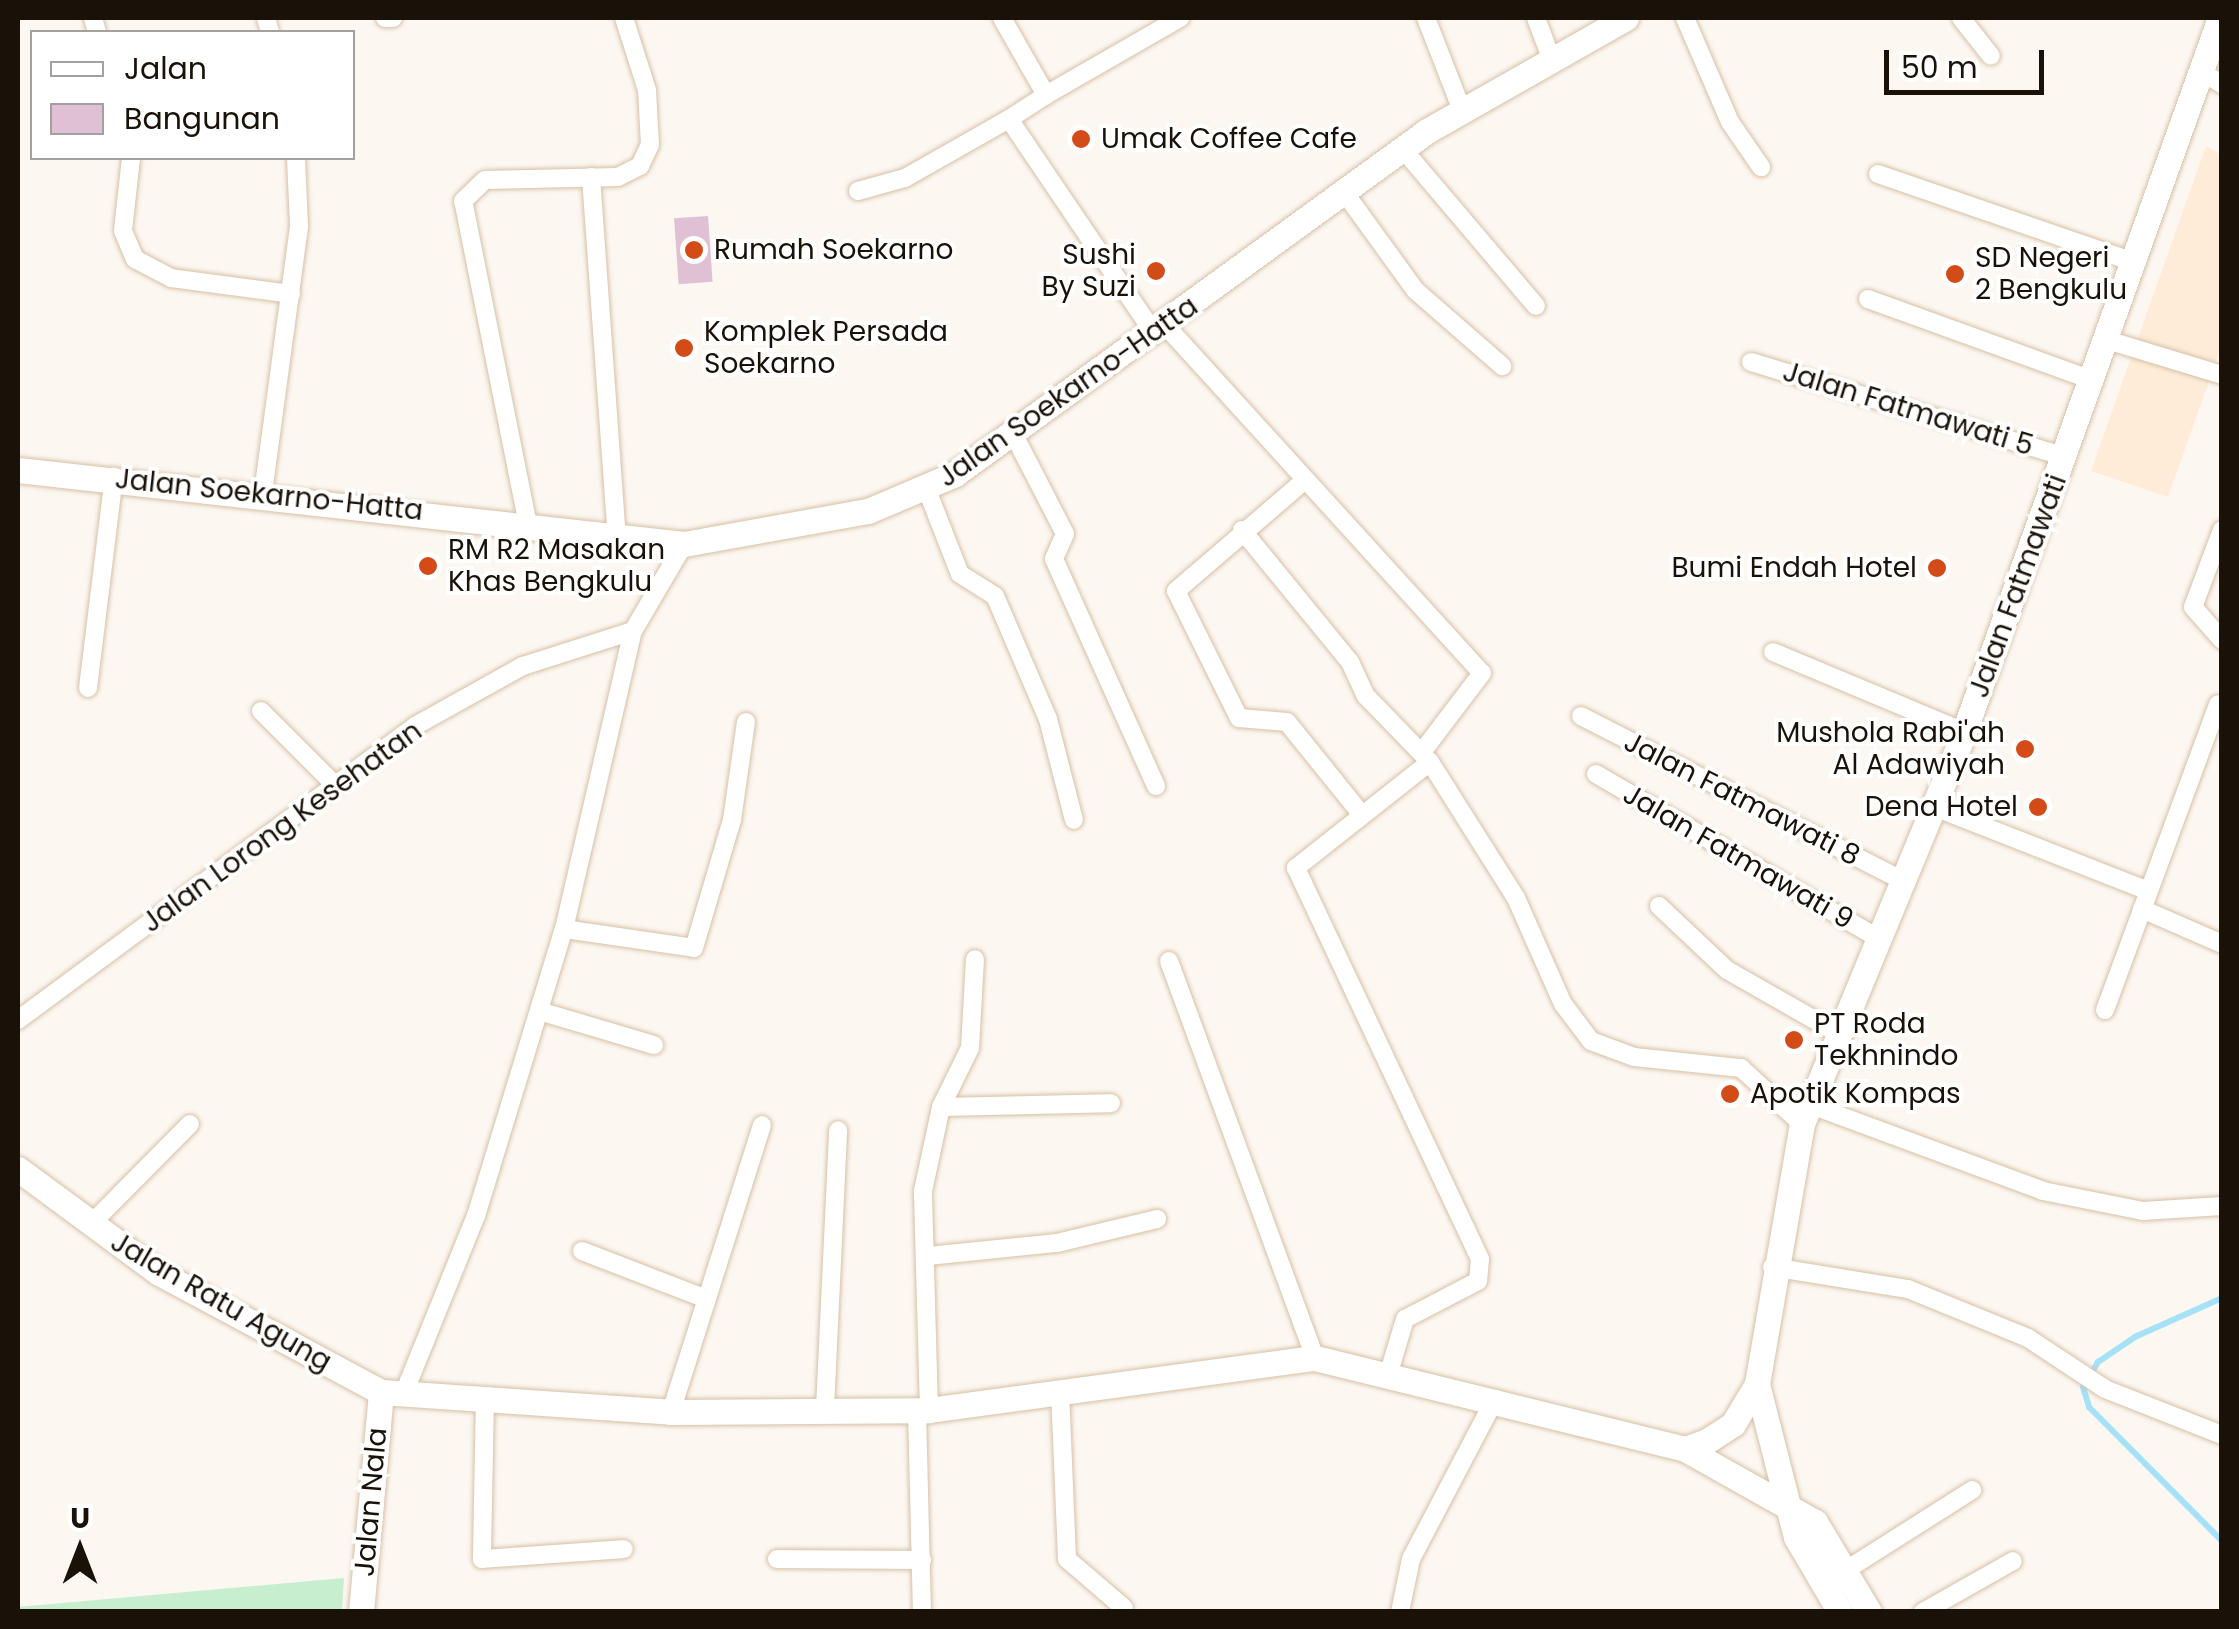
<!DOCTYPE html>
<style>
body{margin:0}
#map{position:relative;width:2239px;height:1629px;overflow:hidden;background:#fcf7f1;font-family:Poppins,sans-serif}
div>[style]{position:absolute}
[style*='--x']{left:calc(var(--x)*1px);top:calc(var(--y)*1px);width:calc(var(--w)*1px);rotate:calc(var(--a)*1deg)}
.built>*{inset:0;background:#feecd8}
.green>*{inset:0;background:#c8eed0}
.stream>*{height:6px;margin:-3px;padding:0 3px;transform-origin:3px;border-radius:3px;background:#a5e1f7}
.building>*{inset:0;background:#e0c0d4;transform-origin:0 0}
.roads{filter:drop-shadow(0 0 2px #d7c0a5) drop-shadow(0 0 2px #d7c0a5)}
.street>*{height:18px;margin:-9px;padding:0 9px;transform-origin:9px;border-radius:9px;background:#fff}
.secondary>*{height:25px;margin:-12.5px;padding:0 12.5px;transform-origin:12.5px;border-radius:12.5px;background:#fff}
.dots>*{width:28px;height:28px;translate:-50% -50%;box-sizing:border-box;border:5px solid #fff;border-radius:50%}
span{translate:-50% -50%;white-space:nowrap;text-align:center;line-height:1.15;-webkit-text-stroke:8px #fff;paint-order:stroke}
.poi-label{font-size:28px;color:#1a1209}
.left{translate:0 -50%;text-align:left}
.right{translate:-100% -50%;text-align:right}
.street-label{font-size:28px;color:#1a1209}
.frame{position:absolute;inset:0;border:20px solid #1a1209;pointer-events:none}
.legend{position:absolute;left:30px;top:30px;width:325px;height:130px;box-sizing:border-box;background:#fff;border:2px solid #a3a09d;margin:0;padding:12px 18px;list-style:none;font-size:30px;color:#1a1209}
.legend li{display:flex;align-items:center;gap:20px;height:50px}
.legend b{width:50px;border:2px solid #a3a09d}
.north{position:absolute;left:30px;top:1499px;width:100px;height:100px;-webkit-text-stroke:8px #fff;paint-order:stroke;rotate:0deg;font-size:28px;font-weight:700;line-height:40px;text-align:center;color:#1a1209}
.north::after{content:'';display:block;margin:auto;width:35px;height:45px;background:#1a1209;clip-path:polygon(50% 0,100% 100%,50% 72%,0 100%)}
.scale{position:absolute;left:1884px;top:50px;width:160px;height:45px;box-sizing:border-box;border:5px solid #1a1209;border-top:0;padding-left:12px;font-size:30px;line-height:35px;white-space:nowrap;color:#1a1209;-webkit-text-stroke:8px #fff;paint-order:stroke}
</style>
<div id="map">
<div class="built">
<i style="clip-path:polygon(2206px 146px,2221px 155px,2221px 347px,2168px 497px,2091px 471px)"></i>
</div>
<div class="green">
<i style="clip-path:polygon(344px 1578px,342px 1611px,18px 1611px,18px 1607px)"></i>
</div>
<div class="stream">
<i style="--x:2222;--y:1298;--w:95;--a:155.9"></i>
<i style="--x:2135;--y:1337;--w:45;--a:146"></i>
<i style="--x:2098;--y:1362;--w:29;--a:121"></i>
<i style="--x:2083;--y:1387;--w:21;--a:73"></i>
<i style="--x:2089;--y:1407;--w:189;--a:45.2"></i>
</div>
<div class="building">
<i style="left:708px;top:216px;width:66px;height:34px;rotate:86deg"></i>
</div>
<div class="roads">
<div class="street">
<i style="--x:93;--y:18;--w:15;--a:74"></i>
<i style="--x:266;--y:18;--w:15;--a:74"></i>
<i style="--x:385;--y:18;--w:8;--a:0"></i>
<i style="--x:1002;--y:18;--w:89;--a:60.3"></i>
<i style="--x:1046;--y:95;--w:44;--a:147"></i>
<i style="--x:1009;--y:119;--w:261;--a:55.9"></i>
<i style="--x:1426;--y:18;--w:97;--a:68.7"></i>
<i style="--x:1536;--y:18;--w:43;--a:69.4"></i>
<i style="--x:1685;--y:18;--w:113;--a:66.6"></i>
<i style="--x:1730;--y:122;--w:55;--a:55.4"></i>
<i style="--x:1961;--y:18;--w:48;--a:51.7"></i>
<i style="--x:2200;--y:71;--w:26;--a:31"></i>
<i style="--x:1046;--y:95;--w:155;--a:-29.9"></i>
<i style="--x:1402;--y:148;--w:207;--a:49.7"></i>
<i style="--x:131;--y:158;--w:73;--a:96.3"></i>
<i style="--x:123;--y:231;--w:30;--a:67"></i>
<i style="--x:135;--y:259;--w:41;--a:27.8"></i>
<i style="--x:171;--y:278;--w:121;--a:7.6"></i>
<i style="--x:1878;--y:174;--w:273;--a:19"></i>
<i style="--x:591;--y:177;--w:364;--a:85.9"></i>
<i style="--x:1342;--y:189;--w:125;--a:54.1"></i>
<i style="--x:1415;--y:290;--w:116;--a:41.1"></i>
<i style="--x:858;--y:191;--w:49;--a:-15.5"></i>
<i style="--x:905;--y:178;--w:120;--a:-29.6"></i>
<i style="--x:1868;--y:299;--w:238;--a:19.9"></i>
<i style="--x:1166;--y:326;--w:469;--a:47.7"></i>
<i style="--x:1482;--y:673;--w:99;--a:127.2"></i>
<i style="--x:2107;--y:340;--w:120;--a:16.9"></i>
<i style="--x:1751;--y:362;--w:328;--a:16.8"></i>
<i style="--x:1014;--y:435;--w:111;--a:62.7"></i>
<i style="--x:1065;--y:534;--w:27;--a:114"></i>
<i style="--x:1054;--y:559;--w:249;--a:65.8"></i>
<i style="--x:1305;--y:480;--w:170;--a:139.3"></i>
<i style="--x:1176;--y:591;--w:142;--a:63.6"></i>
<i style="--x:1239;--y:718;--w:48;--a:4.8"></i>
<i style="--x:1287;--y:722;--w:119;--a:51.1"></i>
<i style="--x:927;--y:490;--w:90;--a:68.6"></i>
<i style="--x:960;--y:574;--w:41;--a:32.2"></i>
<i style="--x:995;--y:596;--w:134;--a:66.7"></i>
<i style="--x:1048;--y:719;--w:104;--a:75.6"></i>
<i style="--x:263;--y:493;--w:269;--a:-82.3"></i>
<i style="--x:299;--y:226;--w:68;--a:-92.5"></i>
<i style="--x:528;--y:525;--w:330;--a:-101.3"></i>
<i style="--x:463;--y:201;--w:30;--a:-44"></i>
<i style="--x:485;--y:180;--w:133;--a:-1.3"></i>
<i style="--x:618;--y:177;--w:25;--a:-27"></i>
<i style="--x:640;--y:166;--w:23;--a:-65"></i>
<i style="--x:650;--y:145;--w:55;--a:-93.1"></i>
<i style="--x:647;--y:90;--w:76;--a:-107.7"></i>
<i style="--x:1242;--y:530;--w:171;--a:50.7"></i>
<i style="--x:1350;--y:662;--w:38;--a:65"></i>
<i style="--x:1366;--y:696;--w:92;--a:45.9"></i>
<i style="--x:1430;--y:762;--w:171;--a:141.7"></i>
<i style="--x:1296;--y:868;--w:432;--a:64.8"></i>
<i style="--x:1480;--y:1259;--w:22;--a:95"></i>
<i style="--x:1478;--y:1281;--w:82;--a:152.5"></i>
<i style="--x:1405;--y:1319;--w:52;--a:106.7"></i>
<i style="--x:2222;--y:530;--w:82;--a:110.6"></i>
<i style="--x:2193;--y:607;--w:44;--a:48.7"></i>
<i style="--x:1773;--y:652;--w:207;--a:22.7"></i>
<i style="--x:88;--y:688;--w:213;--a:-83"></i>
<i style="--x:261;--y:711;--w:103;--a:45"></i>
<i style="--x:1581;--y:716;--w:363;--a:27.1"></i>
<i style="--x:1430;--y:762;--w:161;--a:57.7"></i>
<i style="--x:1516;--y:898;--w:116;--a:66.1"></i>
<i style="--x:1563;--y:1004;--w:46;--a:52.9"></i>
<i style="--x:1591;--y:1041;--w:46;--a:20.4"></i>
<i style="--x:1634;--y:1057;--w:108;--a:5.9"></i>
<i style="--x:1741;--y:1068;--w:83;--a:42.6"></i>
<i style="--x:1596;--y:774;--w:328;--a:30.2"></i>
<i style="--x:1934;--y:807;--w:230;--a:21.4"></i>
<i style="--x:1659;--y:906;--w:93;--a:43.3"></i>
<i style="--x:1727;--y:970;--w:131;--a:29.7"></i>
<i style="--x:2142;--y:909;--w:87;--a:23.6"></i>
<i style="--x:564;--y:929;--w:131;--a:8.3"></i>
<i style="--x:694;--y:948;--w:134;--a:-73.5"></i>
<i style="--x:732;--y:820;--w:99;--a:-81.9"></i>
<i style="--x:1169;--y:961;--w:423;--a:69.8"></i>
<i style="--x:2105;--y:1010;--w:326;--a:-69.7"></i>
<i style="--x:539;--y:1011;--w:120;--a:16.5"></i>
<i style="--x:18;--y:1020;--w:494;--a:-36.5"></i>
<i style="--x:415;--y:726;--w:124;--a:-29.1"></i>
<i style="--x:523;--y:666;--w:115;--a:-17.7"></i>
<i style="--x:633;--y:631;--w:101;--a:-59.6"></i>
<i style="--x:1811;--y:1105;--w:247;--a:20.3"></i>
<i style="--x:2043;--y:1191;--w:102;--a:11.3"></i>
<i style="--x:2143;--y:1211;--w:79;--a:-3.6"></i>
<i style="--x:941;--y:1107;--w:170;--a:-1.3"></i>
<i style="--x:90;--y:1225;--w:142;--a:-45.3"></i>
<i style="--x:582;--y:1251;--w:131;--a:21.1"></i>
<i style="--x:928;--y:1256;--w:130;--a:-5.8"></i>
<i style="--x:1057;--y:1243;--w:103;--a:-13.5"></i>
<i style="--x:1772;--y:1267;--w:138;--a:9.2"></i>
<i style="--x:1908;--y:1289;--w:130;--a:22.2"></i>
<i style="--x:2028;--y:1338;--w:92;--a:33.5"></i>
<i style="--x:2105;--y:1389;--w:126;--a:21.5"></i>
<i style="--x:1060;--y:1391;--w:168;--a:87.6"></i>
<i style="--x:1067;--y:1559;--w:75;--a:40.7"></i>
<i style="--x:404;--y:1393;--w:191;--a:-67.9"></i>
<i style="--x:476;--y:1216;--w:300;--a:-73"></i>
<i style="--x:564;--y:929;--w:306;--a:-77"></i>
<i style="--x:485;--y:1397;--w:162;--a:91.1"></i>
<i style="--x:482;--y:1559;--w:142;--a:-4"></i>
<i style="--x:825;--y:1409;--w:279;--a:-87.3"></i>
<i style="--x:917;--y:1410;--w:202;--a:88.6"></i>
<i style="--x:929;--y:1410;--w:219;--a:-91.6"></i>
<i style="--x:923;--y:1191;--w:86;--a:-77.9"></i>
<i style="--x:941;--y:1107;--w:66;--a:-63.8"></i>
<i style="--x:970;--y:1048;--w:89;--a:-86.8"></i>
<i style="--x:671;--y:1412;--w:301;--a:-72.4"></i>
<i style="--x:777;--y:1559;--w:145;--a:0.4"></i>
<i style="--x:1843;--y:1572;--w:153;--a:-32.4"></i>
<i style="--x:1400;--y:1612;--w:54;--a:-78.3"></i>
<i style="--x:1411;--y:1559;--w:181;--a:-62.3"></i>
<i style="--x:1923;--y:1612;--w:103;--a:-29.5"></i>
</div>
<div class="secondary">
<i style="--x:18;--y:470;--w:670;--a:6.34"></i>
<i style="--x:684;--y:544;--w:187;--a:-10.2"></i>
<i style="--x:868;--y:511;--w:95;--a:-23"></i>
<i style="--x:955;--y:474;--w:583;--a:-36.01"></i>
<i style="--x:1427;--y:131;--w:229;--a:-29.6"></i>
<i style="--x:18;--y:1169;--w:175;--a:36.4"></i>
<i style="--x:159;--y:1273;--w:252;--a:28.2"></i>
<i style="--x:381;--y:1392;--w:291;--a:3.9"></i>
<i style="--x:671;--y:1412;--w:258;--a:-0.4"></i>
<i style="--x:929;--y:1410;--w:389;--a:-7.7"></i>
<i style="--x:1315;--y:1358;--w:381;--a:13.8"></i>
<i style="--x:1685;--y:1449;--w:23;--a:-20"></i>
<i style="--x:1707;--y:1441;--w:31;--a:-33"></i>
<i style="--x:1733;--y:1424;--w:47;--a:-59"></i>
<i style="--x:1757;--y:1384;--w:264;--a:-80.2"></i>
<i style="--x:1802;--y:1124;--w:424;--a:-67.5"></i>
<i style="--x:1964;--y:732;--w:759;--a:-70.28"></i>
<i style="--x:1757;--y:1384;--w:158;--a:75.7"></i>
<i style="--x:1796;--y:1537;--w:87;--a:59.6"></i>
<i style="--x:1685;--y:1449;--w:149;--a:29.3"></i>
<i style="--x:1815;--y:1522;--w:105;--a:59"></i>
<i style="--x:361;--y:1612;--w:221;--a:-84.8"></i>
</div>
</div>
<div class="dots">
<i style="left:1081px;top:139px;background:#d34c18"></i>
<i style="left:694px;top:250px;background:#d34c18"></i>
<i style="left:1156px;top:271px;background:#d34c18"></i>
<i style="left:1955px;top:274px;background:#d34c18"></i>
<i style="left:684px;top:348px;background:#d34c18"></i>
<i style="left:428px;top:566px;background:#d34c18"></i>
<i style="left:1937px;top:568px;background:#d34c18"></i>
<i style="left:2025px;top:749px;background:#d34c18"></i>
<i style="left:2038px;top:807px;background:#d34c18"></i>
<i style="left:1794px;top:1040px;background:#d34c18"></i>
<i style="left:1730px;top:1094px;background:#d34c18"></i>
</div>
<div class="poi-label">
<span class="left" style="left:1101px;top:139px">Umak Coffee Cafe</span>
<span class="left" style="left:714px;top:250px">Rumah Soekarno</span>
<span class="right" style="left:1136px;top:271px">Sushi<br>By Suzi</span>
<span class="left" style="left:1975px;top:274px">SD Negeri<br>2 Bengkulu</span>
<span class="left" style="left:704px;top:348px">Komplek Persada<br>Soekarno</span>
<span class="left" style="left:448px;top:566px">RM R2 Masakan<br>Khas Bengkulu</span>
<span class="right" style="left:1917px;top:568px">Bumi Endah Hotel</span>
<span class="right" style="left:2005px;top:749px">Mushola Rabi'ah<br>Al Adawiyah</span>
<span class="right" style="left:2018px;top:807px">Dena Hotel</span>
<span class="left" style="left:1814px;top:1040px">PT Roda<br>Tekhnindo</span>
<span class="left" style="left:1750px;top:1094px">Apotik Kompas</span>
</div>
<div class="street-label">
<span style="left:1068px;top:392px;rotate:-35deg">Jalan Soekarno-Hatta</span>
<span style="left:1908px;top:409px;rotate:17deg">Jalan Fatmawati 5</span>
<span style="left:269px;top:495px;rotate:6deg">Jalan Soekarno-Hatta</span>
<span style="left:2018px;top:586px;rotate:-70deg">Jalan Fatmawati</span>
<span style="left:1742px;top:799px;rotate:27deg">Jalan Fatmawati 8</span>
<span style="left:282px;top:827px;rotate:-36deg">Jalan Lorong Kesehatan</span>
<span style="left:1738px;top:857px;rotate:30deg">Jalan Fatmawati 9</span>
<span style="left:221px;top:1302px;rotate:30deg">Jalan Ratu Agung</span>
<span style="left:371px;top:1502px;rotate:-85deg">Jalan Nala</span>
</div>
<div class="frame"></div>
<ul class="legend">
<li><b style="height:12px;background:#fff"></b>Jalan</li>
<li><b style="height:28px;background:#e0c0d4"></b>Bangunan</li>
</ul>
<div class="north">U</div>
<div class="scale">50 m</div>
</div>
